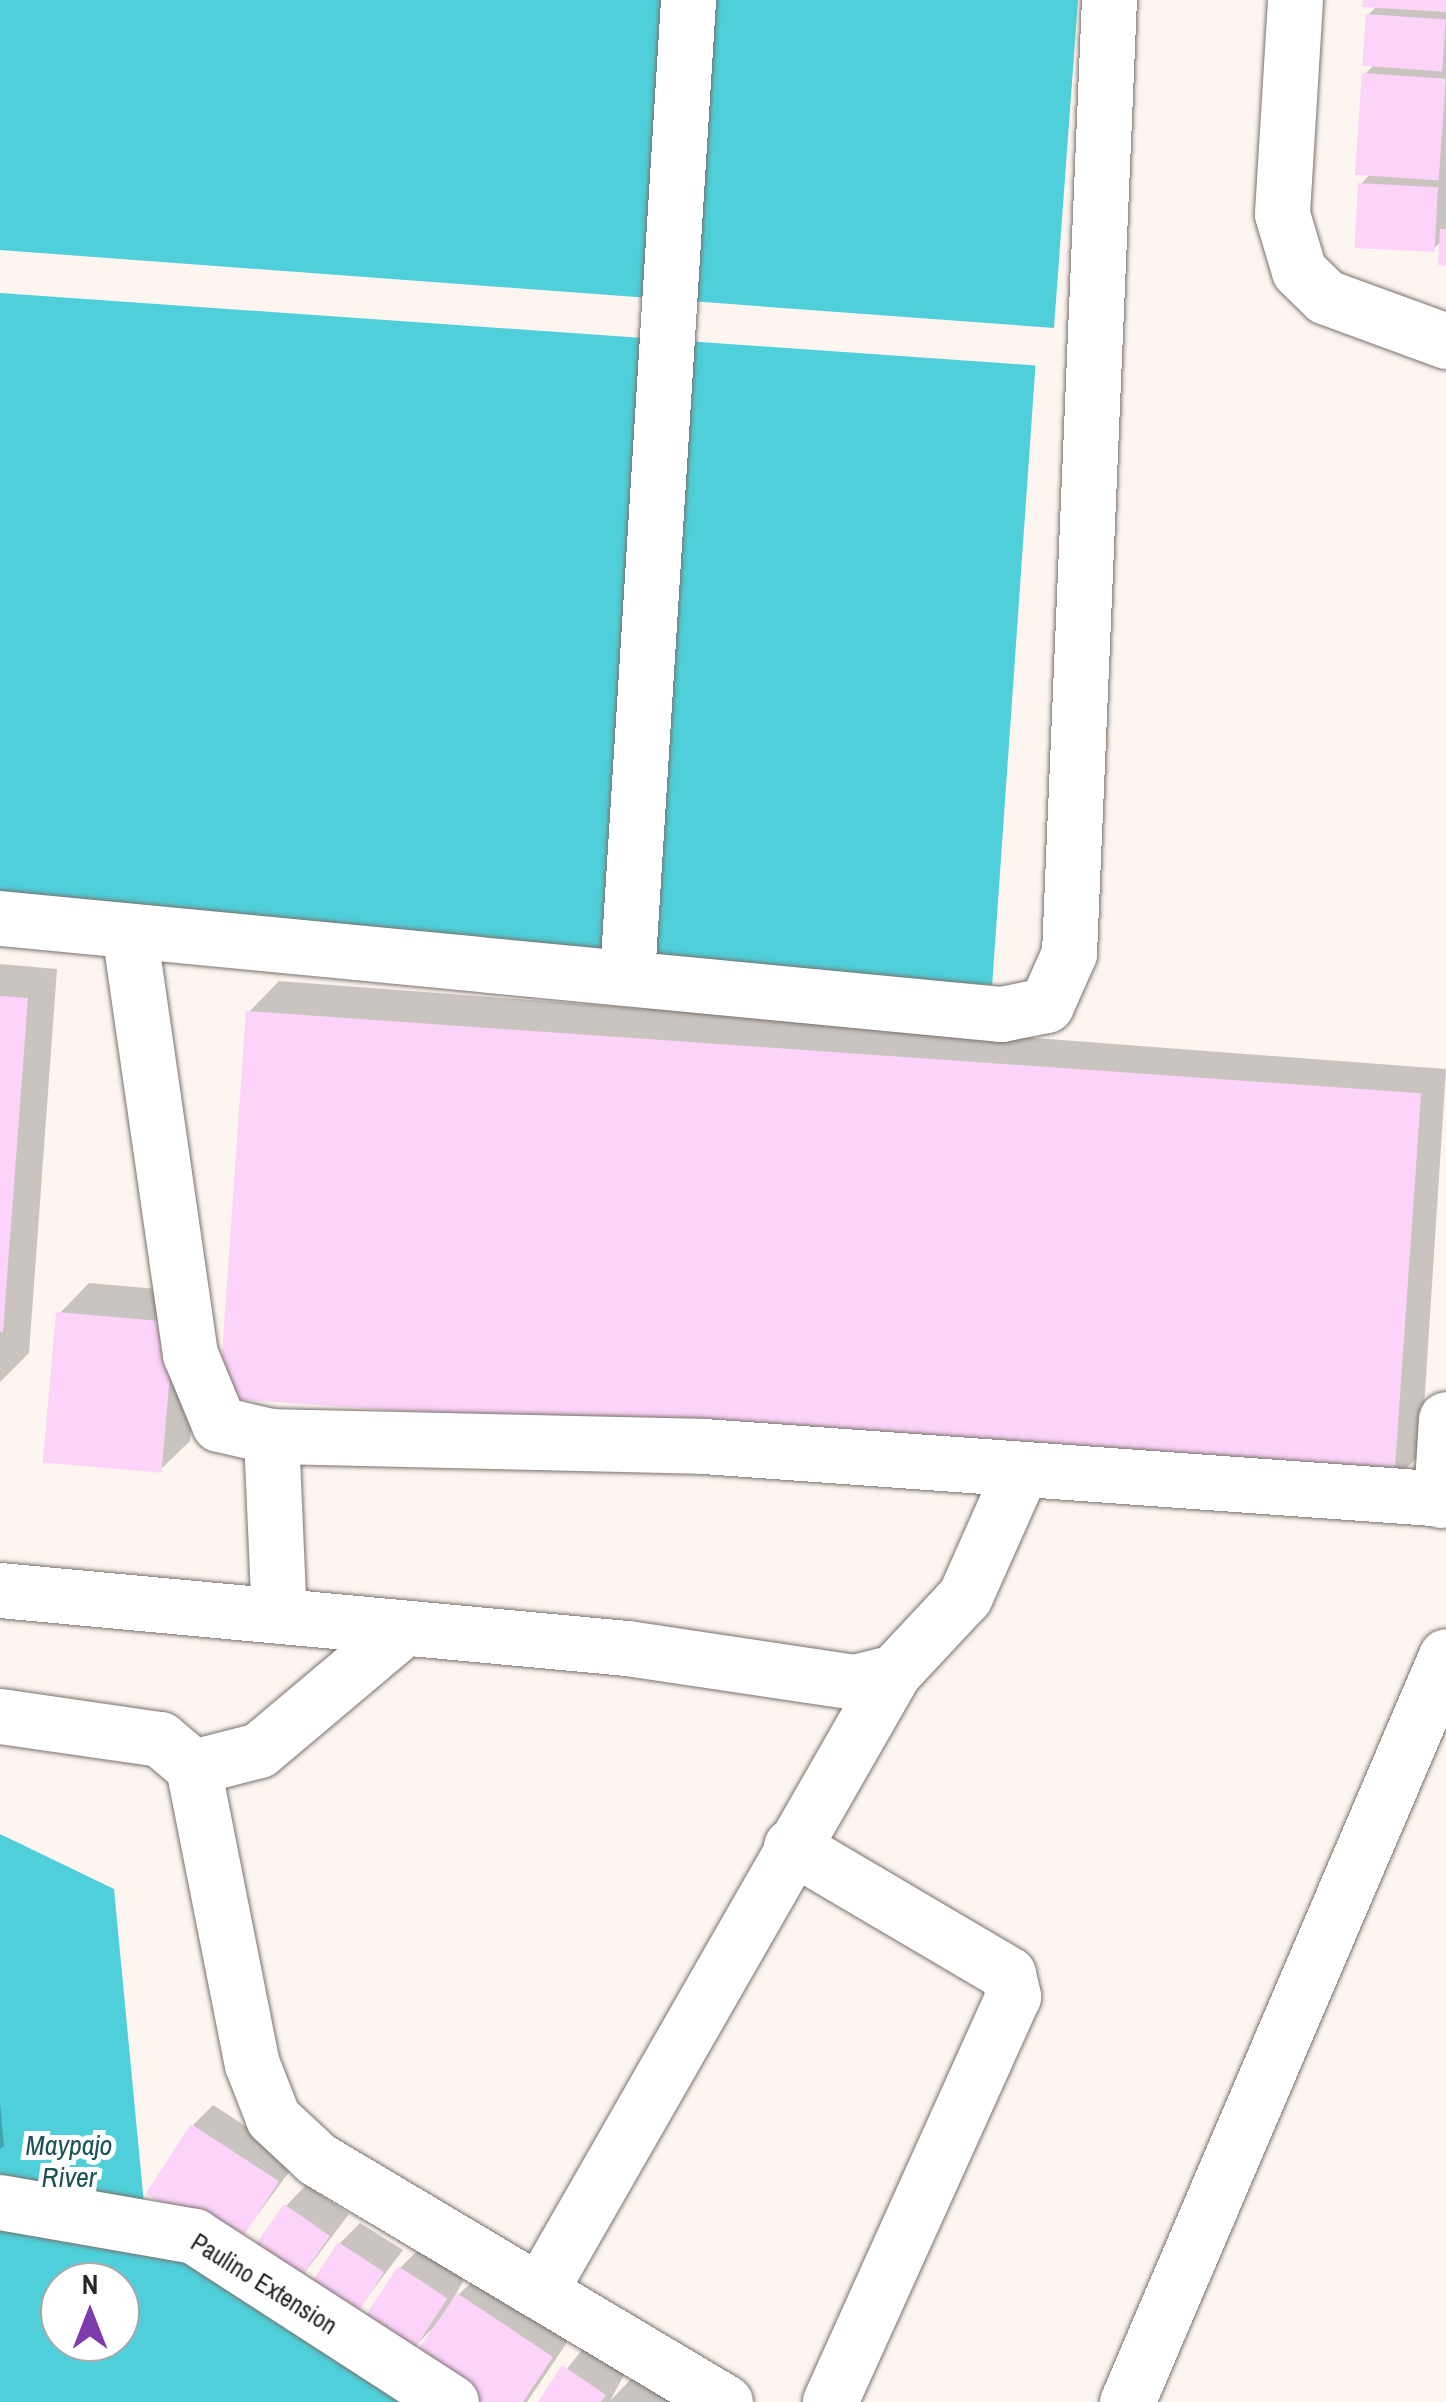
<!DOCTYPE html>
<style>
body{margin:0}
#map{position:relative;width:1446px;height:2402px;overflow:hidden;background:#fdf5f0;font-family:"Archivo Narrow",sans-serif}
div>[style]{position:absolute}
[style*='--x']{left:calc(var(--x)*1px);top:calc(var(--y)*1px);width:calc(var(--w)*1px);rotate:calc(var(--a)*1deg)}
.water>*{inset:0;background:#4fcfd9;transform-origin:0 0}
.shadow>*{inset:0;background:#0003}
.building>*{inset:0;background:#fcd3f9;transform-origin:0 0}
.roads{filter:drop-shadow(0 0 2px #78716d) drop-shadow(0 0 2px #78716d)}
.minor>*{height:55px;margin:-27.5px;padding:0 27.5px;transform-origin:27.5px;border-radius:27.5px;background:#fff}
span{translate:-50% -50%;white-space:nowrap;text-align:center;line-height:1.15;-webkit-text-stroke:10px #fff;paint-order:stroke}
.street-label{font-size:25px;color:#282523}
.water-label{font-size:28px;color:#1c5357;font-style:italic}
.north{position:absolute;left:40px;top:2262px;width:100px;height:100px;box-sizing:border-box;background:#fff;border:2px solid #a9a8a7;border-radius:50%;rotate:0deg;font-size:28px;font-weight:700;line-height:40px;text-align:center;color:#282523}
.north::after{content:'';display:block;margin:auto;width:35px;height:45px;background:#7f3aae;clip-path:polygon(50% 0,100% 100%,50% 72%,0 100%)}
</style>
<div id="map">
<div class="water">
<i style="clip-path:polygon(0 0,1078px 0,1054px 328px,0 250px)"></i>
<i style="left:0;top:293px;width:1038px;height:621px;rotate:4deg"></i>
<i style="clip-path:polygon(evenodd,0 1834px,114px 1889px,148px 2246px,194px 2245px,430px 2402px,0 2402px,0 1834px,60px 2282px,120px 2282px,120px 2342px,60px 2342px,60px 2282px)"></i>
</div>
<div class="shadow">
<i style="clip-path:polygon(1365px 0,1446px 0,1446px 263px,1442px 241px,1432px 250px,1361px 184px,1371px 173px,1365px 74px,1375px 64px,1368px 15px,1377px 6px)"></i>
<i style="clip-path:polygon(0 964px,57px 969px,29px 1353px,0 1382px)"></i>
<i style="clip-path:polygon(279px 981px,1446px 1069px,1421px 1454px,1390px 1484px,249px 1012px)"></i>
<i style="clip-path:polygon(89px 1283px,203px 1293px,190px 1441px,159px 1471px,59px 1314px)"></i>
<i style="clip-path:polygon(0 2102px,4px 2146px,0 2149px)"></i>
<i style="clip-path:polygon(213px 2105px,298px 2160px,233px 2248px,193px 2125px)"></i>
<i style="clip-path:polygon(306px 2185px,349px 2214px,290px 2292px,286px 2206px)"></i>
<i style="clip-path:polygon(360px 2223px,403px 2250px,347px 2324px,340px 2243px)"></i>
<i style="clip-path:polygon(421px 2247px,466px 2276px,452px 2301px,480px 2274px,572px 2335px,527px 2402px,472px 2402px,434px 2327px,406px 2355px,400px 2268px)"></i>
<i style="clip-path:polygon(585px 2346px,625px 2373px,610px 2401px,635px 2375px,675px 2402px,541px 2402px)"></i>
</div>
<div class="building">
<i style="clip-path:polygon(1363px 0,1446px 0,1446px 12px,1362px 7px)"></i>
<i style="left:1366px;top:14px;width:80px;height:52px;rotate:4deg"></i>
<i style="left:1362px;top:73px;width:84px;height:102px;rotate:4deg"></i>
<i style="left:1358px;top:183px;width:80px;height:65px;rotate:3deg"></i>
<i style="clip-path:polygon(1440px 229px,1446px 229px,1446px 266px,1438px 265px)"></i>
<i style="clip-path:polygon(0 996px,28px 998px,3px 1332px,0 1332px)"></i>
<i style="left:246px;top:1011px;width:1178px;height:388px;rotate:4deg"></i>
<i style="left:56px;top:1312px;width:119px;height:151px;rotate:5deg"></i>
<i style="left:191px;top:2124px;width:105px;height:83px;rotate:33deg"></i>
<i style="left:284px;top:2204px;width:56px;height:72px;rotate:35deg"></i>
<i style="left:338px;top:2242px;width:55px;height:66px;rotate:33deg"></i>
<i style="left:398px;top:2266px;width:59px;height:73px;rotate:33deg"></i>
<i style="clip-path:polygon(457px 2293px,553px 2357px,523px 2402px,468px 2402px,409px 2363px)"></i>
<i style="clip-path:polygon(562px 2365px,606px 2395px,601px 2402px,538px 2402px)"></i>
</div>
<div class="roads">
<div class="minor">
<i style="--x:1295;--y:0;--w:214;--a:93.5"></i>
<i style="--x:1282;--y:214;--w:59;--a:73.4"></i>
<i style="--x:1299;--y:271;--w:37;--a:44"></i>
<i style="--x:1326;--y:297;--w:128;--a:20.1"></i>
<i style="--x:0;--y:918;--w:1006;--a:5.48"></i>
<i style="--x:1001;--y:1014;--w:46;--a:-11.3"></i>
<i style="--x:1046;--y:1005;--w:57;--a:-66.1"></i>
<i style="--x:1069;--y:953;--w:954;--a:-87.6"></i>
<i style="--x:129;--y:931;--w:427;--a:81.8"></i>
<i style="--x:190;--y:1354;--w:76;--a:67.5"></i>
<i style="--x:219;--y:1424;--w:53;--a:13"></i>
<i style="--x:271;--y:1436;--w:432;--a:1.3"></i>
<i style="--x:703;--y:1446;--w:745;--a:4.08"></i>
<i style="--x:627;--y:976;--w:978;--a:-86.42"></i>
<i style="--x:271;--y:1436;--w:180;--a:87.5"></i>
<i style="--x:1441;--y:1500;--w:81;--a:-86.5"></i>
<i style="--x:0;--y:1590;--w:630;--a:5.29"></i>
<i style="--x:627;--y:1648;--w:231;--a:8.5"></i>
<i style="--x:855;--y:1682;--w:40;--a:-14.4"></i>
<i style="--x:894;--y:1672;--w:104;--a:-46.9"></i>
<i style="--x:965;--y:1596;--w:138;--a:-66"></i>
<i style="--x:0;--y:1716;--w:162;--a:8.2"></i>
<i style="--x:160;--y:1739;--w:43;--a:40.3"></i>
<i style="--x:193;--y:1767;--w:303;--a:78.8"></i>
<i style="--x:252;--y:2064;--w:58;--a:68.7"></i>
<i style="--x:273;--y:2118;--w:60;--a:43"></i>
<i style="--x:317;--y:2159;--w:475;--a:30.8"></i>
<i style="--x:193;--y:1767;--w:68;--a:-14.4"></i>
<i style="--x:259;--y:1750;--w:182;--a:-40.1"></i>
<i style="--x:791;--y:1846;--w:252;--a:30.5"></i>
<i style="--x:1008;--y:1974;--w:23;--a:77"></i>
<i style="--x:1013;--y:1996;--w:445;--a:114.3"></i>
<i style="--x:0;--y:2202;--w:197;--a:9.9"></i>
<i style="--x:194;--y:2236;--w:306;--a:32.9"></i>
<i style="--x:540;--y:2290;--w:712;--a:-60.2"></i>
<i style="--x:1127;--y:2402;--w:811;--a:-66.85"></i>
</div>
</div>
<div class="street-label">
<span style="left:264px;top:2284px;rotate:32deg">Paulino Extension</span>
</div>
<div class="water-label">
<span style="left:69px;top:2161px">Maypajo<br>River</span>
</div>
<div class="north">N</div>
</div>
